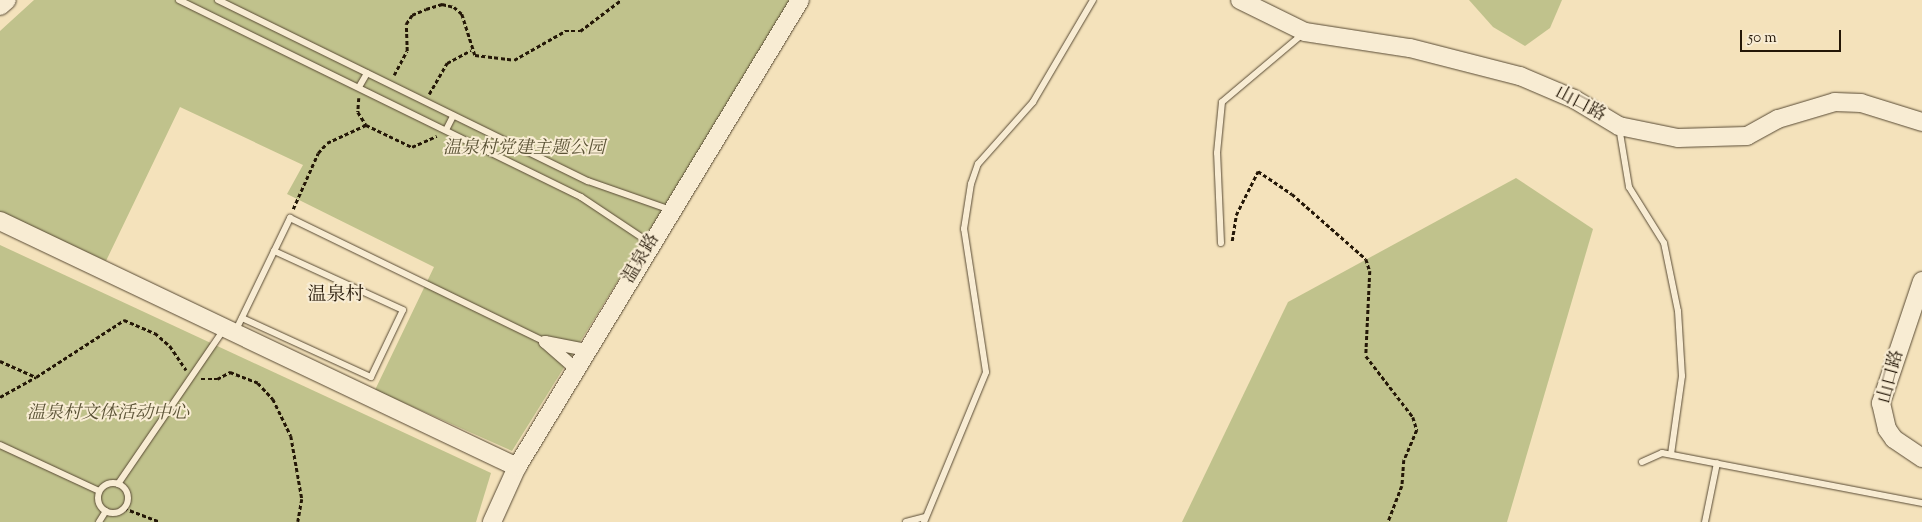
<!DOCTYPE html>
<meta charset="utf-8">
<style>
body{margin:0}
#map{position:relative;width:1922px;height:522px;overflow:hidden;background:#f4e2bb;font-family:"Sorts Mill Goudy","Noto Serif SC",serif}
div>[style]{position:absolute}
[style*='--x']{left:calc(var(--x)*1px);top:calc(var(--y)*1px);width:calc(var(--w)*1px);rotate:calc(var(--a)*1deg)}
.green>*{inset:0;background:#c0c28c}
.path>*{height:2.5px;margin-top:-1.25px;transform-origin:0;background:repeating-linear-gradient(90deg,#241707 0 4px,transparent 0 6.5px)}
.roads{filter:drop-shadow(0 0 1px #584a34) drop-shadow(0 0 1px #584a34)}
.lane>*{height:6px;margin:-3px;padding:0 3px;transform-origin:3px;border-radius:3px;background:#f8ecd3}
.lane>.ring{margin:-3px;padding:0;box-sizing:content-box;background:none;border:6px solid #f8ecd3;border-radius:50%}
.street>*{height:12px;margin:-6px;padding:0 6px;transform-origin:6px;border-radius:6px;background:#f8ecd3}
.secondary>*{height:18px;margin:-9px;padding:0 9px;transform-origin:9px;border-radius:9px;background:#f8ecd3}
span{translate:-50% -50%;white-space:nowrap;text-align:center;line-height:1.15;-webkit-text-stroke:4px #f8ecd3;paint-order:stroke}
.street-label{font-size:18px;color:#241707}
.park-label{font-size:18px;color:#5b5336;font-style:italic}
.neighbourhood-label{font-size:19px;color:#241707}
.scale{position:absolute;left:1740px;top:30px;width:101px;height:22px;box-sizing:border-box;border:2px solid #241707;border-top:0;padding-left:6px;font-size:15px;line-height:18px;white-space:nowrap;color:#241707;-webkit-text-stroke:4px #f8ecd3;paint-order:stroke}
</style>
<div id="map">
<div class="green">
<i style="clip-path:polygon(34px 0,793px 0,512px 451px,375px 390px,434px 267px,287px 194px,303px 165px,180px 107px,106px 261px,0 212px,0 31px)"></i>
<i style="clip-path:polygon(1469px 0,1562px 0,1550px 28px,1525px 46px,1493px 27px)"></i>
<i style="clip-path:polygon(1516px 178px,1593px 229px,1507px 522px,1182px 522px,1288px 302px)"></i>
<i style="clip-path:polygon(0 245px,491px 473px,476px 522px,0 522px)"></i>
</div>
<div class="path">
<i style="--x:394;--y:75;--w:27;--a:-62"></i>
<i style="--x:407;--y:51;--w:27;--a:-92"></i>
<i style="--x:406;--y:24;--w:11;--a:-56"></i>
<i style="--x:412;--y:15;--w:15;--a:-23"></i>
<i style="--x:426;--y:9;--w:17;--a:-17"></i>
<i style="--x:442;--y:4;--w:12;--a:14"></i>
<i style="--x:454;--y:7;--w:11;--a:41"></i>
<i style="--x:462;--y:14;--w:43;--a:72.4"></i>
<i style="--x:475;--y:55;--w:39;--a:7"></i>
<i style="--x:514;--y:60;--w:59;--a:-29.6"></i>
<i style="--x:565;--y:31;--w:15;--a:0"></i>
<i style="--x:580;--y:31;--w:51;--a:-37.1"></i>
<i style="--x:429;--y:94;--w:36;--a:-60"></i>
<i style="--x:447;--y:63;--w:27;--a:-28"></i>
<i style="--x:359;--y:98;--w:14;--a:94"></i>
<i style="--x:358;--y:112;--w:15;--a:58"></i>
<i style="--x:366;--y:125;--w:51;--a:25.6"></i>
<i style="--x:412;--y:147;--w:27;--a:-24"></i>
<i style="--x:293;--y:209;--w:61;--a:-65.9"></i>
<i style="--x:318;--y:153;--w:13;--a:-48"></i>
<i style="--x:327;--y:143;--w:43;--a:-24.8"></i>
<i style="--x:1232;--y:241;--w:26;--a:-81"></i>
<i style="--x:1236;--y:215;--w:49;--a:-63.4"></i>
<i style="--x:1258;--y:171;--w:41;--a:34.1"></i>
<i style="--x:1292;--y:194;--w:98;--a:41.3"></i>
<i style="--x:1366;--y:259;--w:13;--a:72"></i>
<i style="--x:1370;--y:271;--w:85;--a:92.7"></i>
<i style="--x:1366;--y:356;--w:77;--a:52.4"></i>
<i style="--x:1413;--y:417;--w:14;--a:73"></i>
<i style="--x:1417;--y:430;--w:33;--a:113"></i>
<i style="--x:1404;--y:460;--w:26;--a:94"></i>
<i style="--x:1402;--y:486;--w:39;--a:111"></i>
<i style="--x:0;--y:361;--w:39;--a:24"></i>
<i style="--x:36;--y:377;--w:105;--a:-32.9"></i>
<i style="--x:124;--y:320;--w:34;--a:23"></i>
<i style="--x:155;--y:333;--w:20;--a:41"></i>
<i style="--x:170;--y:346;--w:29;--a:56"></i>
<i style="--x:201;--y:379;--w:16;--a:0"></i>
<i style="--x:217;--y:379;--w:15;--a:-28"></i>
<i style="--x:230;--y:372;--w:30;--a:21"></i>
<i style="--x:258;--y:383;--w:22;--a:47"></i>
<i style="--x:273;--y:399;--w:41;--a:64.1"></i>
<i style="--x:291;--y:436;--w:64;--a:80.1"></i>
<i style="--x:302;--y:499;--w:23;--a:100"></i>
<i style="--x:0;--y:397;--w:41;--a:-29.1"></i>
<i style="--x:124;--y:508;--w:39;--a:21"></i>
</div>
<div class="roads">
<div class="lane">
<i style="--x:179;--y:0;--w:448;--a:26.1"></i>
<i style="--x:581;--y:197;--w:83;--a:33.7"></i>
<i style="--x:218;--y:0;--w:412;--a:26.1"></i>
<i style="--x:588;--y:181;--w:88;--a:19.3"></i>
<i style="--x:359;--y:87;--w:16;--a:-60"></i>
<i style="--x:1619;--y:127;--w:61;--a:80.5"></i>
<i style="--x:1629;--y:187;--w:66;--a:58"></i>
<i style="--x:1664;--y:243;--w:69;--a:78.4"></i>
<i style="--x:1678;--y:311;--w:65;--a:86.5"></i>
<i style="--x:1682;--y:376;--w:79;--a:98"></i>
<i style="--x:446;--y:130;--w:16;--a:-63"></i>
<i style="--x:1221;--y:243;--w:90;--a:-92.5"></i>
<i style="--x:1217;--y:153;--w:51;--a:-84.4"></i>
<i style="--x:1222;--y:102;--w:107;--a:-40.1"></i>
<i style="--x:242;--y:318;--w:142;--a:24.6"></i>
<i style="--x:371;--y:377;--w:74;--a:-64.5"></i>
<i style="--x:403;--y:310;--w:142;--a:-155.4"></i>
<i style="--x:235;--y:332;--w:127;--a:-64.2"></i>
<i style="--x:290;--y:218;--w:284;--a:25.9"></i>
<i style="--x:0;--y:445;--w:109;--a:24.9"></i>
<i style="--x:1642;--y:462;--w:22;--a:-24"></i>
<i style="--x:1662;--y:453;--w:265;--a:10.9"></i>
<i class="ring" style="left:98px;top:483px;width:24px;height:24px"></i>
<i style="--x:118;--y:484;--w:188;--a:-55.6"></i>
<i style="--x:99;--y:522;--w:13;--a:-58"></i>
<i style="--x:906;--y:522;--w:20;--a:-15"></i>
<i style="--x:924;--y:522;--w:162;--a:-67.5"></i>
<i style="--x:986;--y:372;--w:145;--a:-98.7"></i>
<i style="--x:964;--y:229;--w:46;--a:-81.2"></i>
<i style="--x:971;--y:184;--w:21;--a:-71"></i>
<i style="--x:978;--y:164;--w:83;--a:-48.4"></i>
<i style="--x:1033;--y:102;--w:118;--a:-59.5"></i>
<i style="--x:1705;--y:522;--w:60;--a:-78.5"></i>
</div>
<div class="street">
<i style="--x:576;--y:369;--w:41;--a:-138.9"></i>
<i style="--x:545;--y:342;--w:43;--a:10.8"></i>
</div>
<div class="secondary">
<i style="--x:1240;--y:0;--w:72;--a:26.2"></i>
<i style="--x:1305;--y:32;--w:106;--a:8.7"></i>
<i style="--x:1410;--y:48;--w:114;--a:14.3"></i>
<i style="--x:1520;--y:76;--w:59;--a:23.1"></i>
<i style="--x:1574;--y:99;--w:52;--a:31"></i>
<i style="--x:1619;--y:126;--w:60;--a:11.5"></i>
<i style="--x:1678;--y:138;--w:69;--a:-1.7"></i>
<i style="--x:1747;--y:136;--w:35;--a:-29"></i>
<i style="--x:1778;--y:119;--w:59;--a:-16.6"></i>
<i style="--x:1835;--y:102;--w:26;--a:2"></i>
<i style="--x:1861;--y:103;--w:64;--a:17.3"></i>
<i style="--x:0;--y:6;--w:9;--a:-41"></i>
<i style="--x:0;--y:221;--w:573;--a:25.45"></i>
<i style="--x:1922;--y:281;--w:129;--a:108.6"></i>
<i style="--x:1881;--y:403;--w:27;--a:77"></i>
<i style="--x:1887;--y:429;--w:12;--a:55"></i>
<i style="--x:1894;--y:439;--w:34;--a:34"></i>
<i style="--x:492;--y:522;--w:60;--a:-65.6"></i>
<i style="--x:517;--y:467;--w:546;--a:-58.78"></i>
</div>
</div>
<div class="street-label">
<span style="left:1580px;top:105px;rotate:28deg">山口路</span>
<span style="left:642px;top:259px;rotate:-59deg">温泉路</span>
<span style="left:1892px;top:377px;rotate:-75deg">山口路</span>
</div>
<div class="park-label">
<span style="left:524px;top:149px">温泉村党建主题公园</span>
<span style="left:108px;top:414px">温泉村文体活动中心</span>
</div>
<div class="neighbourhood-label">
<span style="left:336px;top:296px">温泉村</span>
</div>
<div class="scale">50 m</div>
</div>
